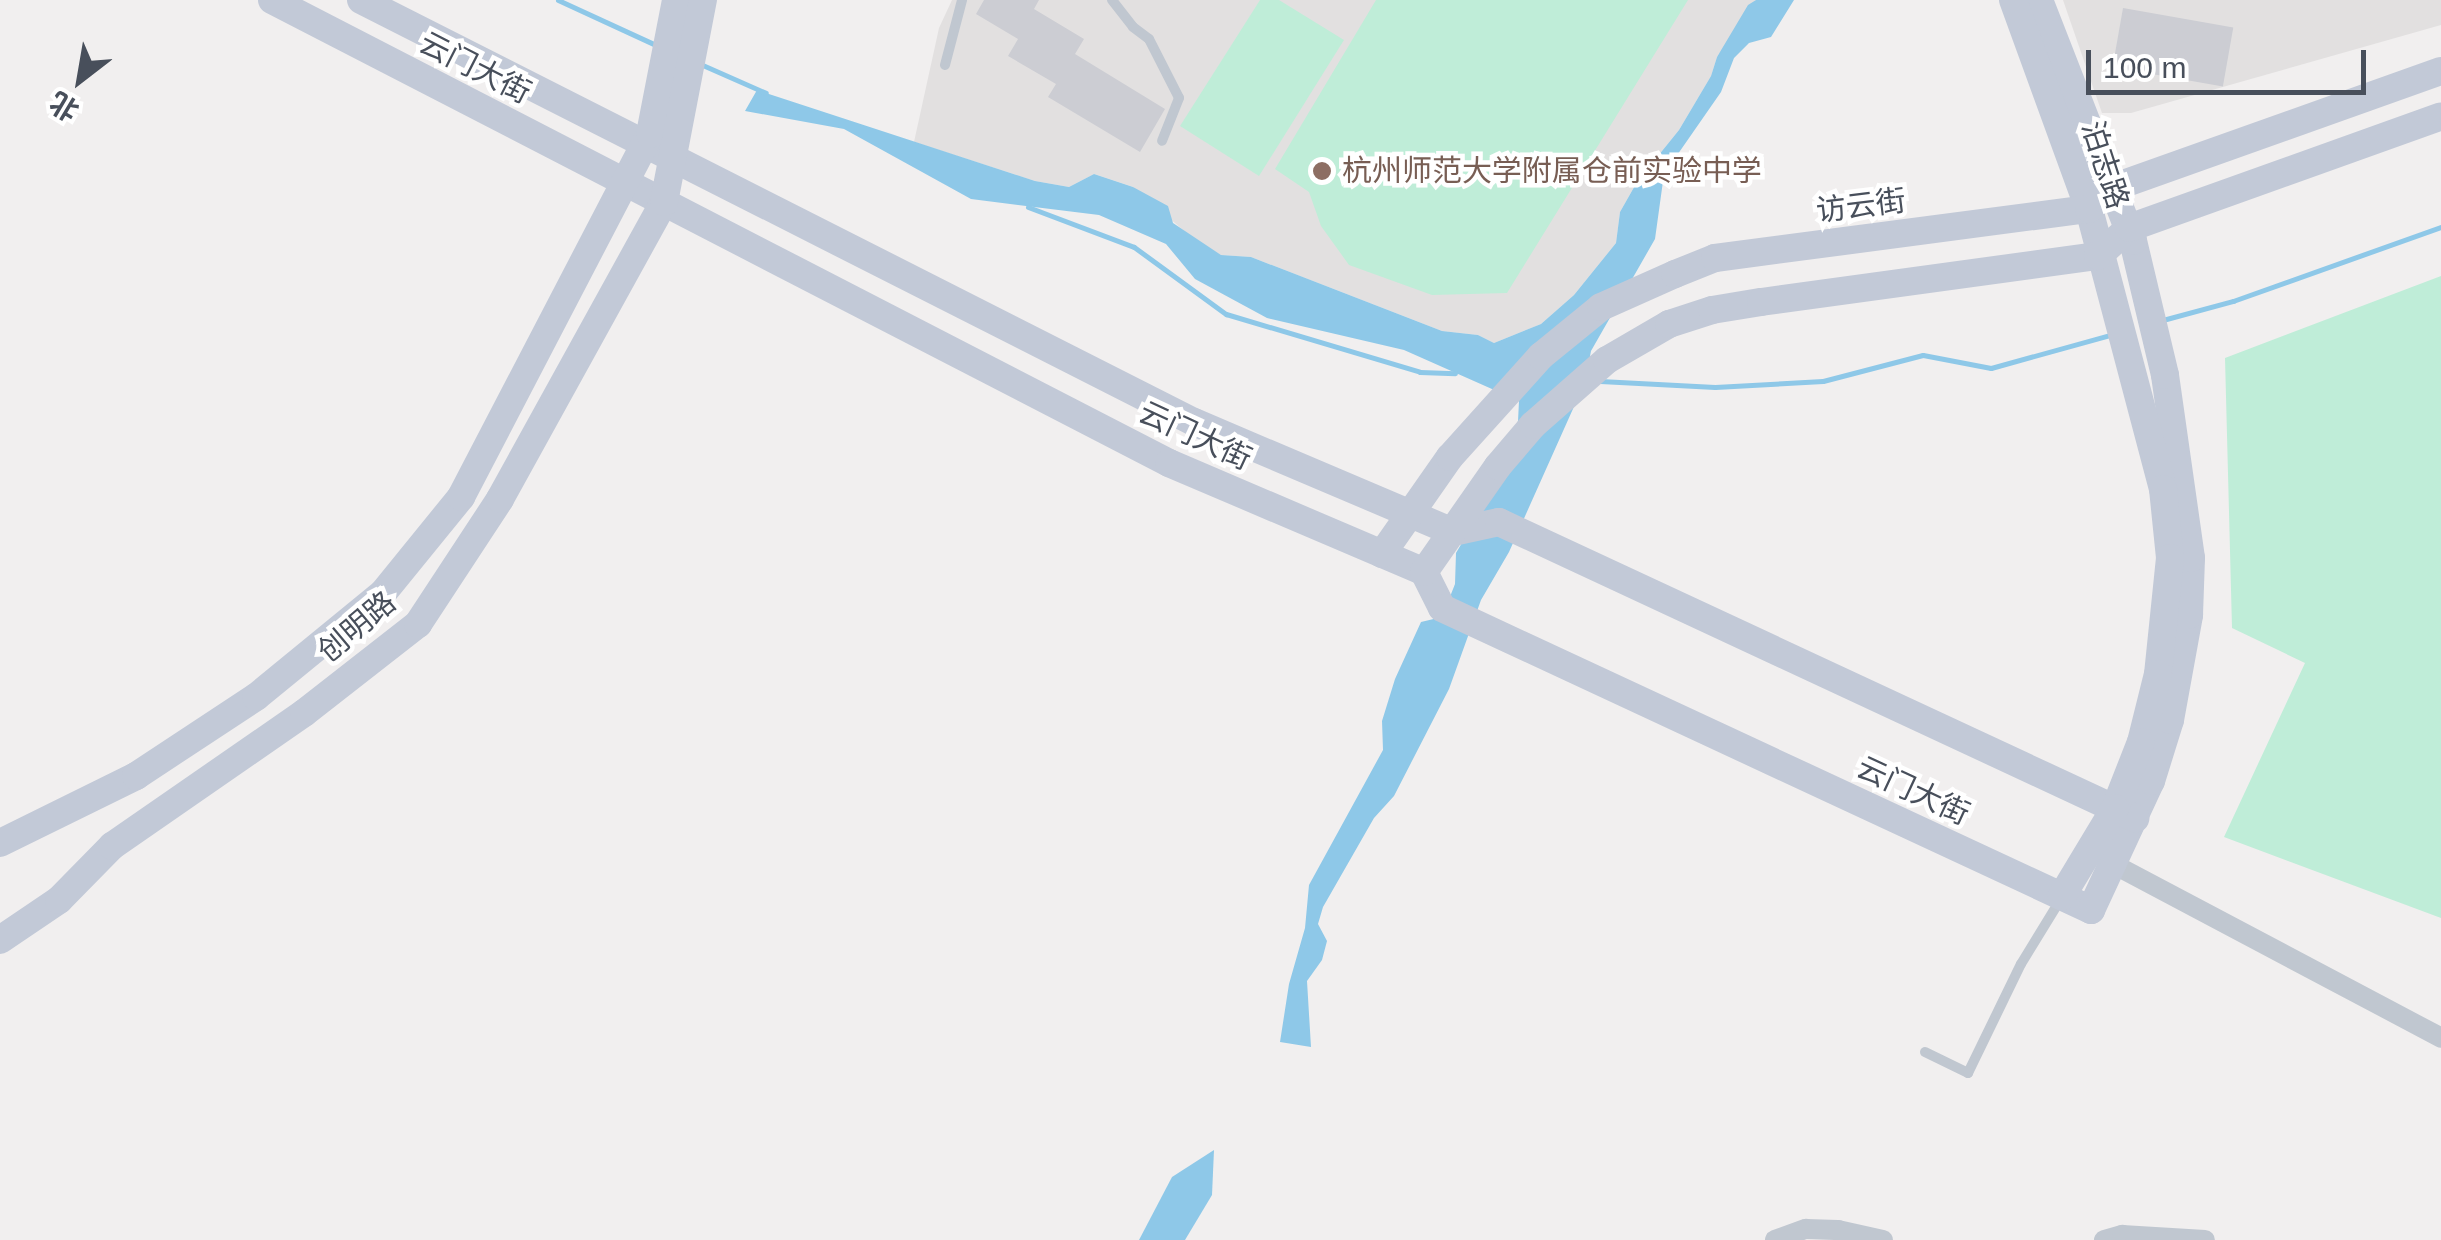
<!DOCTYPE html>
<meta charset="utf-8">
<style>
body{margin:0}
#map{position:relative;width:2441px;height:1240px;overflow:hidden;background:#f1efef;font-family:Arial,"Noto Sans SC",sans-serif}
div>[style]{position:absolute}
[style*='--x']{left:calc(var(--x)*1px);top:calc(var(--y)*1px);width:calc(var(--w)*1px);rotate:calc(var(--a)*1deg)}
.education>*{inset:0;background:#e2e0e0}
.green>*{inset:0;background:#bfedd8}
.water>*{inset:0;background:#8ec8e8}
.stream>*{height:5px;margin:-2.5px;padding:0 2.5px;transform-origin:2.5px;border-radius:2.5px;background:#8ec8e8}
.building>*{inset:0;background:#cccdd3;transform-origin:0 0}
.lane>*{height:10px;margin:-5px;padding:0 5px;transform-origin:5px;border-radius:5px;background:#c0c7d0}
.street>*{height:20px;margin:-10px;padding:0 10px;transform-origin:10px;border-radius:10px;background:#c0c7d0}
.secondary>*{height:28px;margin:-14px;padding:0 14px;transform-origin:14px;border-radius:14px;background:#c2c9d7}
.dots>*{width:28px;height:28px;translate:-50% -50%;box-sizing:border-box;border:5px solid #fff;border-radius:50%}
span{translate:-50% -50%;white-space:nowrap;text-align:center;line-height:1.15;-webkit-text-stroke:9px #fff;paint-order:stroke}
.street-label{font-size:30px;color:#484f5b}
.education-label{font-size:30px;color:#785e54}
.left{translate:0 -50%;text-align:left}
.north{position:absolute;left:30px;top:30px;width:100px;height:100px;-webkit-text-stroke:8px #fff;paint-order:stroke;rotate:211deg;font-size:28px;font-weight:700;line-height:40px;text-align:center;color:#484f5b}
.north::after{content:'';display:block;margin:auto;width:35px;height:45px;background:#484f5b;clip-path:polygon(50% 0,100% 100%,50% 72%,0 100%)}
.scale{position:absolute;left:2086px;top:50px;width:280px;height:45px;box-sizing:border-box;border:5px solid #484f5b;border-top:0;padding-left:12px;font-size:30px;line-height:35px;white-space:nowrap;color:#484f5b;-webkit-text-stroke:8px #fff;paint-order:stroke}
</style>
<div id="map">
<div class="education">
<i style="clip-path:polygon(952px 0,1756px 0,1717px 57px,1711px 76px,1679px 130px,1637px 182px,1620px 212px,1616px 243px,1574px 295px,1541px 324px,1494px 343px,1478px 335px,1442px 331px,1251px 257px,1221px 255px,1196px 241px,1133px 187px,1094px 174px,1069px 187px,1035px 181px,914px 142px,939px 28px)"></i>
<i style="clip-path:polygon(2063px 0,2441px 0,2441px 25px,2131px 113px,2102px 113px)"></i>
</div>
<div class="green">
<i style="clip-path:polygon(1260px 0,1279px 0,1344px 40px,1259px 176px,1180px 126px)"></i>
<i style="clip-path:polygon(1376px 0,1688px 0,1507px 293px,1432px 295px,1349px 265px,1321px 226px,1309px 192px,1275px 169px)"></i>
<i style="clip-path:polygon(2441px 276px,2441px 918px,2224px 837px,2305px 663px,2232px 628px,2225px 358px)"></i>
</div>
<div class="water">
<i style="clip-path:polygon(1756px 0,1794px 0,1771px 37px,1749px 43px,1734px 58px,1721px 92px,1664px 174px,1655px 239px,1591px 351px,1585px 382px,1509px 552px,1481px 600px,1449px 689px,1394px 796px,1374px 818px,1323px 907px,1318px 924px,1327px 941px,1322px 960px,1307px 981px,1311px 1047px,1280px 1042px,1289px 984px,1305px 928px,1309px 885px,1383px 750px,1382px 721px,1395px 679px,1421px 622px,1442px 617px,1455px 584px,1456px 553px,1498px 482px,1518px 421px,1519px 401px,1404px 350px,1267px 318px,1195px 279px,1166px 244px,1099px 215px,971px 199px,844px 129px,745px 111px,757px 90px,1035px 181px,1069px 187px,1094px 174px,1133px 187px,1168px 206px,1173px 223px,1221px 255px,1251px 257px,1442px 331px,1478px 335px,1494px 343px,1541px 324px,1574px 295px,1616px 243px,1620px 212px,1637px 182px,1679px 130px,1711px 76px,1717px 57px,1748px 5px)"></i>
<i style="clip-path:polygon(1214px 1150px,1212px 1195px,1185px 1240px,1139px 1240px,1172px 1177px)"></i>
</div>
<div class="stream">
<i style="--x:558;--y:0;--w:108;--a:24.7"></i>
<i style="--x:698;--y:63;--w:74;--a:23.8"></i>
<i style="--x:1028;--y:207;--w:113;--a:20.7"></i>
<i style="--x:1134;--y:247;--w:114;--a:36.1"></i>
<i style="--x:1226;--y:314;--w:202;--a:16.6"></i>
<i style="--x:1420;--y:372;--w:35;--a:2"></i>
<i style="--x:2159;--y:321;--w:77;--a:-15.1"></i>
<i style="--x:2233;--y:301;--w:221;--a:-19.6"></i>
<i style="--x:1600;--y:381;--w:115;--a:3"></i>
<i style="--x:1715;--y:387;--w:108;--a:-3.2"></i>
<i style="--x:1823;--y:381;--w:103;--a:-14.6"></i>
<i style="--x:1923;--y:355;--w:69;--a:10.8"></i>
<i style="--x:1991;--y:368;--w:123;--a:-15.5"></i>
</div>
<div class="building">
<i style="clip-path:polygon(984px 0,1039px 0,1034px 9px,1084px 39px,1075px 54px,1165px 109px,1140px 152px,1048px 97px,1056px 84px,1008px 56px,1018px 39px,976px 14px)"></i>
<i style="left:2123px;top:8px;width:112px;height:60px;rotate:10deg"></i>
</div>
<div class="lane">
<i style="--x:1112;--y:0;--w:34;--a:52"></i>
<i style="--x:1133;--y:27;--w:20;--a:37"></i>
<i style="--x:1149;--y:39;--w:66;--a:63"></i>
<i style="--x:1179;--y:98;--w:46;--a:111.6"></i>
<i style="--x:945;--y:65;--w:67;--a:-75.3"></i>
<i style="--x:1925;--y:1052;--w:48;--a:26"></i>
<i style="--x:1968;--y:1073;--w:121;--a:-64.1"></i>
<i style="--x:2021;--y:964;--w:79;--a:-58.5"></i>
</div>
<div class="street">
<i style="--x:2113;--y:864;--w:371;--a:27.9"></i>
<i style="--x:1775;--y:1240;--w:33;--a:-20"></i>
<i style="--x:1806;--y:1229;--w:32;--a:2"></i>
<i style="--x:1838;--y:1230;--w:46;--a:12.5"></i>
<i style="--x:2104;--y:1240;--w:19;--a:-16"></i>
<i style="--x:2122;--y:1235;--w:83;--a:3.4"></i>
</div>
<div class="secondary">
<i style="--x:272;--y:0;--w:1009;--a:27.3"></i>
<i style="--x:1169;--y:463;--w:277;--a:23.1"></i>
<i style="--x:1424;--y:572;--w:40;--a:63.4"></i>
<i style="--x:1442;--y:608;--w:716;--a:24.95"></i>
<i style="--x:2091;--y:910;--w:142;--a:-65.1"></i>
<i style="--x:2151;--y:781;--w:64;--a:-72.7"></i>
<i style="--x:2170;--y:720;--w:107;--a:-79.7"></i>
<i style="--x:2189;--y:615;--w:57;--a:-88"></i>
<i style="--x:2191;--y:558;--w:185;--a:-98.1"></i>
<i style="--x:2165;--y:375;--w:138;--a:-103.4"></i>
<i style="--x:2133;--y:241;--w:259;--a:-111.3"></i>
<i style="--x:361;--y:0;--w:934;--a:26.87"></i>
<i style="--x:1194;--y:422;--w:281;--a:23"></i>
<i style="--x:1453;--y:532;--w:47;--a:-12.3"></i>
<i style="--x:1499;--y:522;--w:702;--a:24.96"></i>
<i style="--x:2013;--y:0;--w:222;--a:70"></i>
<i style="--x:2089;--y:209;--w:290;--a:75.2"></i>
<i style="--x:2163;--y:489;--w:69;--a:84.2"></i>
<i style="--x:2170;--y:558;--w:117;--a:95.9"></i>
<i style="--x:2158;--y:674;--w:70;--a:104"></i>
<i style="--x:2141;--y:742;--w:71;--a:111.5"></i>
<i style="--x:2115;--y:808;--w:103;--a:121.1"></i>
<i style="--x:1382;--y:554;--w:118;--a:-55"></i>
<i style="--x:1450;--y:457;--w:136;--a:-48"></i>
<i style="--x:1541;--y:356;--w:77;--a:-39.2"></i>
<i style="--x:1601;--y:307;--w:81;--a:-24"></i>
<i style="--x:1675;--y:274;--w:43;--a:-21.8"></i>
<i style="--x:1715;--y:258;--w:377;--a:-7.5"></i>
<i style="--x:2089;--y:209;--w:31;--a:-42"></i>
<i style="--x:2112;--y:188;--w:349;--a:-19.6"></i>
<i style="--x:1424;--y:572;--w:129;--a:-55.1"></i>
<i style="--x:1498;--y:466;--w:54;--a:-49.5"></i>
<i style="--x:1533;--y:425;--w:98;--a:-41.3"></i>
<i style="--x:1607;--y:360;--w:72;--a:-30.1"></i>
<i style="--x:1669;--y:324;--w:45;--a:-18"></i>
<i style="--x:1712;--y:310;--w:50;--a:-9.3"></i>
<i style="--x:1761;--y:302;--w:340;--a:-7.8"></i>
<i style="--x:2098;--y:256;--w:42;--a:-42.1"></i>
<i style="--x:2129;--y:228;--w:331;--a:-19.7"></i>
<i style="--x:0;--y:843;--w:152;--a:-26.2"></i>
<i style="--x:136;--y:776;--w:144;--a:-33.4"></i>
<i style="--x:256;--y:697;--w:164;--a:-39.3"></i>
<i style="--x:383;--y:593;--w:124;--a:-50.9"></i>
<i style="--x:461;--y:497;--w:409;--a:-62.5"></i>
<i style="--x:650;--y:134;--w:136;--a:-79"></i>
<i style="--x:0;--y:940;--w:71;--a:-34.1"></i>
<i style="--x:59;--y:900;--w:76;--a:-45.5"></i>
<i style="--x:112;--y:846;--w:234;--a:-34.7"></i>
<i style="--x:304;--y:713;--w:145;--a:-38"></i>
<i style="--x:418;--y:624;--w:149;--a:-56.7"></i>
<i style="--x:500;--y:499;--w:339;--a:-61.1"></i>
<i style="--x:664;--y:202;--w:206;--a:-79.1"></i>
</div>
<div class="dots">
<i style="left:1322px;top:171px;background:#8d6e63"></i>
</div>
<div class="street-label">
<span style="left:475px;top:68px;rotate:27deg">云门大街</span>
<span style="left:2105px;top:165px;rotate:72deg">泊志路</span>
<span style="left:1861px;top:206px;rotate:-7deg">访云街</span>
<span style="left:1195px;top:436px;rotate:25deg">云门大街</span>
<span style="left:357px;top:627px;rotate:-40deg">创明路</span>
<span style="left:1913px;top:791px;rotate:25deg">云门大街</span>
</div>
<div class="education-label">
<span class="left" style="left:1342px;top:171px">杭州师范大学附属仓前实验中学</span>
</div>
<div class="north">北</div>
<div class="scale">100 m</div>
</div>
